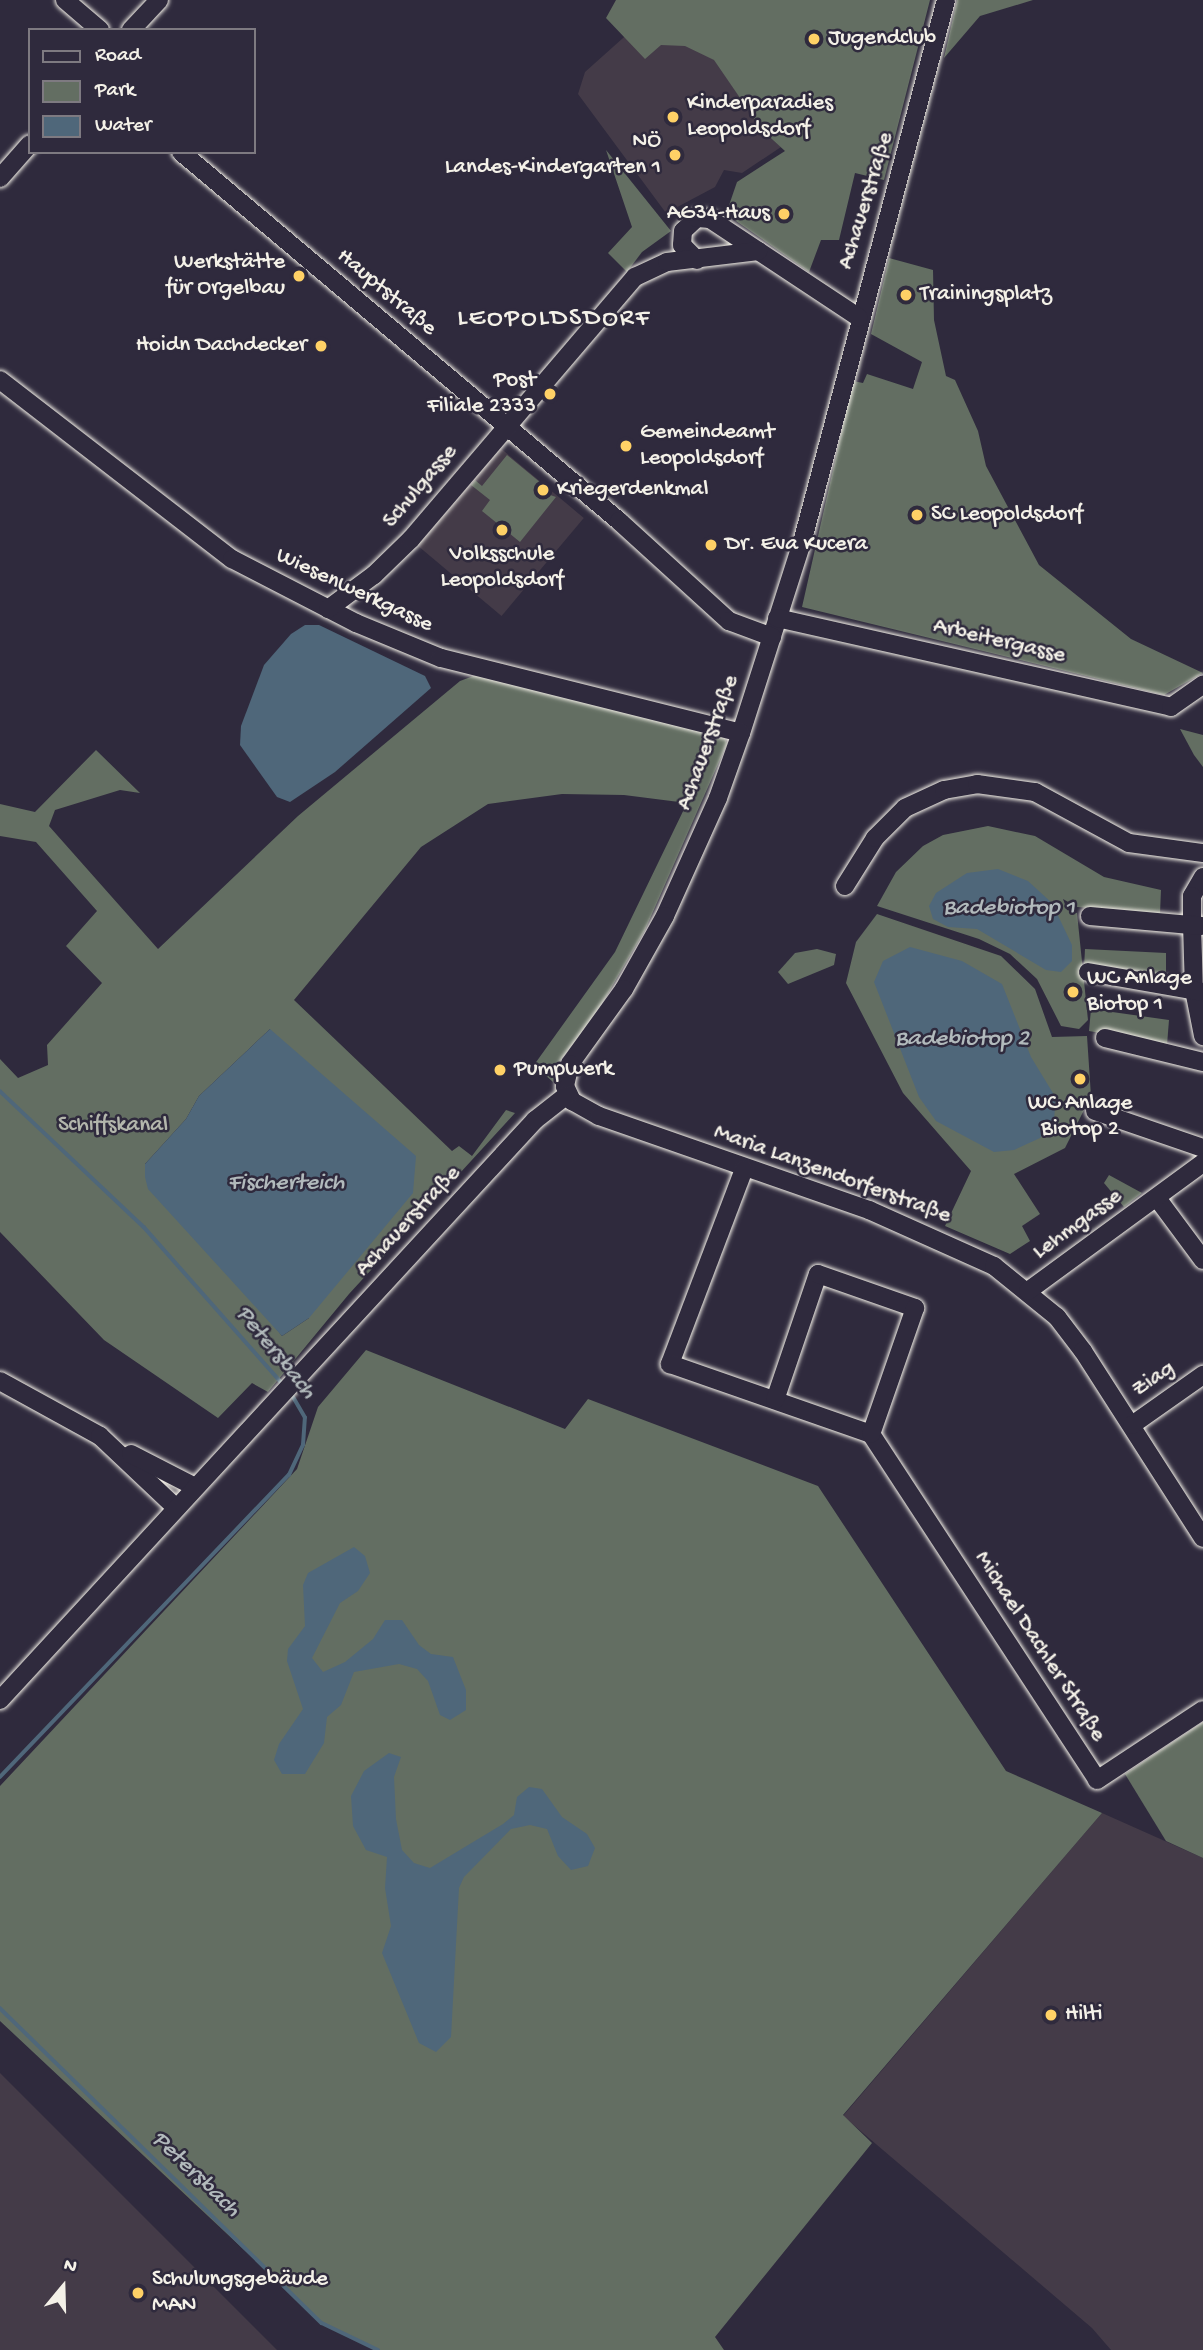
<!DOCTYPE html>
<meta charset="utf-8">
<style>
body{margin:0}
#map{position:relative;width:1203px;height:2350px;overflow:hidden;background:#2f2a3d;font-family:"Gochi Hand",sans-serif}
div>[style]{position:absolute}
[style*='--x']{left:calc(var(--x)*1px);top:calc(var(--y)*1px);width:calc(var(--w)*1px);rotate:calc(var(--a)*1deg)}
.built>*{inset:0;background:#443b48;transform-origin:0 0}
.green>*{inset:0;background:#636e62}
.water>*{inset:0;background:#4f677a}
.stream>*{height:3.5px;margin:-1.75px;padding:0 1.75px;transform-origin:1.75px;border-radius:1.75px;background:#4f677a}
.roads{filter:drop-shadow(0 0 2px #f4f1e8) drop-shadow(0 0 2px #f4f1e8)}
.minor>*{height:18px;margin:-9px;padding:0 9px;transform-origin:9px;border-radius:9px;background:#2f2a3d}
.dots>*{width:19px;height:19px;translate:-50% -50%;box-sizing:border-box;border:4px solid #2f2a3d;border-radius:50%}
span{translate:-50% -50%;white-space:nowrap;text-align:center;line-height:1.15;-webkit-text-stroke:5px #2f2a3d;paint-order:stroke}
.poi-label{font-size:23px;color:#f4f1e8}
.left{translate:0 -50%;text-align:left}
.right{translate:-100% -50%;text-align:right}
.street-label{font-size:23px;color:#f4f1e8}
.park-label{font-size:23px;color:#b3b6ac}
.water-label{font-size:24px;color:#b2babc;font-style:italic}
.quarter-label{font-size:26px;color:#f4f1e8;letter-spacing:2px}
.legend{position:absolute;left:28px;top:28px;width:228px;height:126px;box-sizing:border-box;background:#2f2a3d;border:2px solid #7e7a81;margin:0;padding:9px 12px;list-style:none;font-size:21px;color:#f4f1e8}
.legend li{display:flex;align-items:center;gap:14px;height:35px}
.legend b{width:35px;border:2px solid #7e7a81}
.north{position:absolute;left:28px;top:2252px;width:70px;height:70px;-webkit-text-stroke:5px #2f2a3d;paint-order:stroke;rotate:19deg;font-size:19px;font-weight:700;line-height:28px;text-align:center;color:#f4f1e8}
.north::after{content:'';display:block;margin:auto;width:24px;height:32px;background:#f4f1e8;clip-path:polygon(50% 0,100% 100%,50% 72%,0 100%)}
</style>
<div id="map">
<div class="built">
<i style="clip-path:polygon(642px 21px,715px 60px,762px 130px,781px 147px,742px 173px,724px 170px,715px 187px,666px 213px,578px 94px,585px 72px)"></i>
<i style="left:498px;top:446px;width:112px;height:128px;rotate:40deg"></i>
<i style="clip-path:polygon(1102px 1813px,1203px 1858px,1203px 2350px,1111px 2350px,1092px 2328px,843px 2116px)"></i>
<i style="clip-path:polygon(0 2073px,277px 2350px,0 2350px)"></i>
</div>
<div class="green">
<i style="clip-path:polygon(616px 0,930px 0,884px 180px,855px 173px,839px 240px,821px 240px,809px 272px,726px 214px,737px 182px,785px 151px,762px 130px,714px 60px,685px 46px,661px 45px,645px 59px,606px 18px)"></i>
<i style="clip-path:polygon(957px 0,1033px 0,980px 16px,944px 58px)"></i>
<i style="clip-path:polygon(606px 150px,671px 231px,642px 252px,627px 272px,608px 253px,632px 227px)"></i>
<i style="clip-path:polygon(889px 258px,933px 270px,934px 320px,946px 376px,955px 380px,978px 431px,986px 466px,1039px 565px,1131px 639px,1203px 673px,1164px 695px,802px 607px,853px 381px,863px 383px,867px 374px,913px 389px,922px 362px,871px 334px)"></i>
<i style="clip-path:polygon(507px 455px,541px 483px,536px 490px,556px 497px,520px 542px,482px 511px,490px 500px,471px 485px,475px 480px,482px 486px)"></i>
<i style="clip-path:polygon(evenodd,476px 675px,725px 738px,727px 744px,645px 930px,596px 1014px,560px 1061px,553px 1082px,534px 1065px,615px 952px,687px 803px,624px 795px,562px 794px,488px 804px,421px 847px,294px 1000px,452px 1151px,459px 1146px,472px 1156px,506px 1110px,515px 1113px,349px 1294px,268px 1392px,252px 1383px,218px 1418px,104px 1340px,0 1232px,0 1059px,18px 1078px,48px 1065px,47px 1045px,102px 983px,66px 946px,97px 911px,36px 842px,0 836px,0 804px,35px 812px,96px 750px,140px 793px,120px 790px,55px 810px,49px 826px,158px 949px,298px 816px,460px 681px,476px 675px,270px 1029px,309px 1318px,282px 1336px,145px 1164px,186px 1119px,199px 1096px,270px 1029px)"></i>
<i style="clip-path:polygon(1180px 729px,1203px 735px,1203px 767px,1194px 755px)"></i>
<i style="clip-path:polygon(988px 826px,1035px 836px,1104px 877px,1161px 890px,1160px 914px,1077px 907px,1063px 899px,1067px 910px,1077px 913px,1088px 1020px,1079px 1029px,1061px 1026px,1037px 979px,1010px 954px,979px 939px,877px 906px,896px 872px,923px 846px,943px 835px)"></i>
<i style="clip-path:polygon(877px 914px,1001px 956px,1035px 989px,1052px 1037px,1087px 1036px,1091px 1096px,1065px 1148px,1014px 1174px,1040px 1214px,1022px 1226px,1030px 1241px,1010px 1254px,945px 1226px,971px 1171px,903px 1093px,846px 983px,856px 942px)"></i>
<i style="clip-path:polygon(817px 949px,836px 954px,834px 965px,788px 984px,778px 972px,795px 953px)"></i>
<i style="clip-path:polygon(1085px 949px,1166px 953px,1166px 978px,1084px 968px)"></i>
<i style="clip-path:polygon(1091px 1009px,1169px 1020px,1167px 1045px,1089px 1031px)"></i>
<i style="clip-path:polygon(1109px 1175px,1142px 1193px,1124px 1207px,1104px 1183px)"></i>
<i style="clip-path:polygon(366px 1350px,565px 1429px,588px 1399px,818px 1486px,1006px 1771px,1102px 1813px,843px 2115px,872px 2143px,715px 2337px,724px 2350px,380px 2350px,322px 2323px,0 2021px,0 1786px,297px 1469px,318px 1407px)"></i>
<i style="clip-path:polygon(1203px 1722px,1203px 1858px,1166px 1841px,1125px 1774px)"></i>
</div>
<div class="water">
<i style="clip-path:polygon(305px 625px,319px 625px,425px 676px,431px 688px,335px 772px,290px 802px,277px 797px,240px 745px,241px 726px,264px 665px,291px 634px)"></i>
<i style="clip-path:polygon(998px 869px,1028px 881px,1052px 903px,1072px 945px,1072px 961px,1061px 972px,1046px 970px,977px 929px,948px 927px,933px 919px,929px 906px,936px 893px,967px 873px)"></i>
<i style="clip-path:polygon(910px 947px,962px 961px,1002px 984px,1031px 1057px,1056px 1098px,1054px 1119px,1040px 1138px,1014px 1150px,994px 1152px,936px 1121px,919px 1097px,874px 982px,883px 961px)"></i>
<i style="clip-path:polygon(270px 1029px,416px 1156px,413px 1193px,309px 1318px,282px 1336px,148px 1189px,145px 1177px,145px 1164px,186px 1119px,199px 1096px)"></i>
<i style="clip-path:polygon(354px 1547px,365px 1556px,370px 1573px,358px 1591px,340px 1603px,312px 1658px,323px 1672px,345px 1662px,373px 1639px,385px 1620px,402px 1620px,419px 1645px,431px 1654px,453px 1657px,466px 1690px,466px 1710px,450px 1720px,440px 1715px,428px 1681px,417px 1669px,399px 1664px,354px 1672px,341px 1705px,327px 1717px,324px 1743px,305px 1774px,282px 1774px,274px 1760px,279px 1744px,303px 1709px,287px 1661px,288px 1649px,305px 1626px,303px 1585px,308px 1573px)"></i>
<i style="clip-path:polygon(389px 1753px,401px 1757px,394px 1777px,396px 1819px,402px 1850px,414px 1863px,430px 1868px,503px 1824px,514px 1815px,517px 1797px,529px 1787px,542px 1789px,562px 1817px,587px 1834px,595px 1848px,588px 1866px,571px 1870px,558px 1856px,547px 1829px,530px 1825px,511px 1829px,464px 1877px,459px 1888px,451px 2037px,436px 2052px,419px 2043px,382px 1953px,391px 1926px,385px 1888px,387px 1857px,366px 1850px,353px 1826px,351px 1796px,364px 1771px)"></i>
</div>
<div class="stream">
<i style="--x:0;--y:1091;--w:198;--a:43.4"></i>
<i style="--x:144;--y:1227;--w:210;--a:48.5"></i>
<i style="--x:0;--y:1777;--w:418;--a:-46.3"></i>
<i style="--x:289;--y:1475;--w:33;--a:-65"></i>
<i style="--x:303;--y:1445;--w:27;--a:-86"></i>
<i style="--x:305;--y:1418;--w:30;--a:-120"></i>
<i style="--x:0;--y:2008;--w:450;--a:44.4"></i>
<i style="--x:322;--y:2323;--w:62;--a:25.7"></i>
</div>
<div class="roads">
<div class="minor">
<i style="--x:65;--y:0;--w:46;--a:40.6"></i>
<i style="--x:946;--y:0;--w:558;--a:104.86"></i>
<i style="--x:803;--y:539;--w:204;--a:107.7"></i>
<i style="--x:741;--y:733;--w:69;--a:109.5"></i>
<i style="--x:718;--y:798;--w:129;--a:114.2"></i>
<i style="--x:665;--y:916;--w:84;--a:119.3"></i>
<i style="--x:624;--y:989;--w:92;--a:125.8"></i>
<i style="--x:570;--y:1064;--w:23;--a:103"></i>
<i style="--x:565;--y:1086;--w:17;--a:65"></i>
<i style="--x:572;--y:1101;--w:31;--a:29"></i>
<i style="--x:599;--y:1116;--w:286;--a:19.2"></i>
<i style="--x:869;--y:1210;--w:137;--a:24.1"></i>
<i style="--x:994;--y:1266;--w:81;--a:39"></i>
<i style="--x:1057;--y:1317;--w:43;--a:52.6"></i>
<i style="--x:1083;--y:1351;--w:222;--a:57.3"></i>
<i style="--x:131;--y:30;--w:41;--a:-47"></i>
<i style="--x:181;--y:152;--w:573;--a:40.11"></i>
<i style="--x:619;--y:521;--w:149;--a:42.3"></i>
<i style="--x:729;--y:621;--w:46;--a:20.4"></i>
<i style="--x:0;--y:178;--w:45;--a:-48.6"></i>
<i style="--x:697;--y:260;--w:21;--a:-135"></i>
<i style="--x:682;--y:245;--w:14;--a:-86"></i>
<i style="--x:683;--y:231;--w:19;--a:-43"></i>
<i style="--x:697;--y:218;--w:13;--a:4"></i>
<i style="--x:710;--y:219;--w:178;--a:33.5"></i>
<i style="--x:0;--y:380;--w:293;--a:37.7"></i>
<i style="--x:232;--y:559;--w:140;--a:27.3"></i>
<i style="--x:356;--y:623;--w:92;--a:22.4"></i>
<i style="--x:441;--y:658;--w:309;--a:14"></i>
<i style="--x:328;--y:609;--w:57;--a:-36.5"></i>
<i style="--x:374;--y:575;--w:52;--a:-44.2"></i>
<i style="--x:411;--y:539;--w:345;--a:-49.5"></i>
<i style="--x:635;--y:277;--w:35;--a:-25"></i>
<i style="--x:667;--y:262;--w:92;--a:-6.9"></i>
<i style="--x:777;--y:618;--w:404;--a:12.7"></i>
<i style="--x:1171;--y:707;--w:39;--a:-35"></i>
<i style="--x:1203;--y:877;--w:22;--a:120"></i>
<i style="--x:1192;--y:896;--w:28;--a:90"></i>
<i style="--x:1192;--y:924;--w:66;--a:88.3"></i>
<i style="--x:1194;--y:990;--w:47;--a:78.9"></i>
<i style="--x:845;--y:886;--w:57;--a:-58"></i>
<i style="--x:875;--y:838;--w:42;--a:-45"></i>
<i style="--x:905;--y:808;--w:43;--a:-24.8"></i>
<i style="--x:944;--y:790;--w:34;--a:-10"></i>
<i style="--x:977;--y:784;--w:59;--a:7.9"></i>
<i style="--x:1035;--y:792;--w:107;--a:28.5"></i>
<i style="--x:1129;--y:843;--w:75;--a:7.7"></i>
<i style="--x:1090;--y:916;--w:112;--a:5.1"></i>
<i style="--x:1088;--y:972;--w:117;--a:9.9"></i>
<i style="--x:1105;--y:1038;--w:101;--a:13.8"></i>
<i style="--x:1095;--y:1111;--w:114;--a:18.9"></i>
<i style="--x:744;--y:1169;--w:209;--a:110.8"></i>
<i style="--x:670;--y:1364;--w:213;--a:19.2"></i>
<i style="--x:871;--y:1434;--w:413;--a:56.8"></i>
<i style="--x:1097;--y:1780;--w:127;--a:-33.4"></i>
<i style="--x:1157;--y:1198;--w:77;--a:53.4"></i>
<i style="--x:1028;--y:1291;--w:217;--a:-36.2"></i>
<i style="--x:0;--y:1381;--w:114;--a:28.8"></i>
<i style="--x:100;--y:1436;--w:102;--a:43.4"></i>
<i style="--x:775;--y:1400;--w:133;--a:-71.2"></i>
<i style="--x:818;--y:1274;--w:103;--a:19.3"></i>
<i style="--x:915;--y:1308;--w:133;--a:109.2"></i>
<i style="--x:1132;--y:1425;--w:87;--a:-35.2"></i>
<i style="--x:131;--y:1454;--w:70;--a:27.3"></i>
<i style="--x:0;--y:1700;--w:789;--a:-47.31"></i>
<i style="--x:535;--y:1120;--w:41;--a:-38"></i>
</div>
</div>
<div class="dots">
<i style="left:814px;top:39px;background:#ffd166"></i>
<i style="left:673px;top:117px;background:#ffd166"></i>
<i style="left:675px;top:155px;background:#ffd166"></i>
<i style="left:784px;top:214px;background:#ffd166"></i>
<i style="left:299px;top:276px;background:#ffd166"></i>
<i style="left:906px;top:295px;background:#ffd166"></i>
<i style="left:321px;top:346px;background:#ffd166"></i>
<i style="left:550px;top:394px;background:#ffd166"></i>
<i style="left:626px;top:446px;background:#ffd166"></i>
<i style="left:543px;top:490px;background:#ffd166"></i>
<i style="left:917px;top:515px;background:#ffd166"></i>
<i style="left:502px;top:530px;background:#ffd166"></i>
<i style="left:711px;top:545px;background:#ffd166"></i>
<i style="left:1073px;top:992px;background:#ffd166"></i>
<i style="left:500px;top:1070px;background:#ffd166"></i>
<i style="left:1080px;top:1079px;background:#ffd166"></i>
<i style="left:1051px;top:2015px;background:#ffd166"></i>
<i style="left:138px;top:2293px;background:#ffd166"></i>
</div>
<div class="poi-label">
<span class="left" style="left:828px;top:39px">Jugendclub</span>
<span class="left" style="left:687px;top:117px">Kinderparadies<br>Leopoldsdorf</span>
<span class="right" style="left:661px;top:155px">NÖ<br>Landes-Kindergarten 1</span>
<span class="right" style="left:770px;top:214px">AG34-Haus</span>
<span class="right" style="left:285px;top:276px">Werkstätte<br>für Orgelbau</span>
<span class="left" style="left:920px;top:295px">Trainingsplatz</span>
<span class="right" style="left:307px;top:346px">Hoidn Dachdecker</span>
<span class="right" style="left:536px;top:394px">Post<br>Filiale 2333</span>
<span class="left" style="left:640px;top:446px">Gemeindeamt<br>Leopoldsdorf</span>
<span class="left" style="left:557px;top:490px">Kriegerdenkmal</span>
<span class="left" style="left:931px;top:515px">SC Leopoldsdorf</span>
<span class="left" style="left:725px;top:545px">Dr. Eva Kucera</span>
<span style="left:502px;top:568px">Volksschule<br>Leopoldsdorf</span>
<span class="left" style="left:1087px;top:992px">WC Anlage<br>Biotop 1</span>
<span class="left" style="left:514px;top:1070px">Pumpwerk</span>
<span style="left:1080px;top:1117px">WC Anlage<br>Biotop 2</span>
<span class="left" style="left:1065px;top:2015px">Hilti</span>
<span class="left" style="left:152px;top:2293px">Schulungsgebäude<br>MAN</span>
</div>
<div class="street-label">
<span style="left:867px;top:201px;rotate:-73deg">Achauerstraße</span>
<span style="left:386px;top:293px;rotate:40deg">Hauptstraße</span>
<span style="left:421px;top:487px;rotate:-50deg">Schulgasse</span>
<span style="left:354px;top:591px;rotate:25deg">Wiesenwerkgasse</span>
<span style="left:999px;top:642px;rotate:13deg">Arbeitergasse</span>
<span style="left:709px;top:743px;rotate:-70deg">Achauerstraße</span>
<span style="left:832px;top:1175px;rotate:20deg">Maria Lanzendorferstraße</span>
<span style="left:409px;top:1222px;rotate:-47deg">Achauerstraße</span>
<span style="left:1078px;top:1225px;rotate:-36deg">Lehmgasse</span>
<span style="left:1154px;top:1380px;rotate:-35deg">Ziag</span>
<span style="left:1039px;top:1647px;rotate:57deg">Michael Dachler Straße</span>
</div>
<div class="park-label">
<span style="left:113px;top:1126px">Schiffskanal</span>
</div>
<div class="water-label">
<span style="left:1009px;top:909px">Badebiotop 1</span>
<span style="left:962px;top:1040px">Badebiotop 2</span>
<span style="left:286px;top:1184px">Fischerteich</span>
<span style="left:275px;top:1353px;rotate:51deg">Petersbach</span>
<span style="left:195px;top:2175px;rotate:44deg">Petersbach</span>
</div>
<div class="quarter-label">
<span style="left:554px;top:320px">LEOPOLDSDORF</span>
</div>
<ul class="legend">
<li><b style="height:9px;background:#2f2a3d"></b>Road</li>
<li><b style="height:19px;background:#636e62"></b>Park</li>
<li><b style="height:19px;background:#4f677a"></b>Water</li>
</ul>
<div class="north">N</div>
</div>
